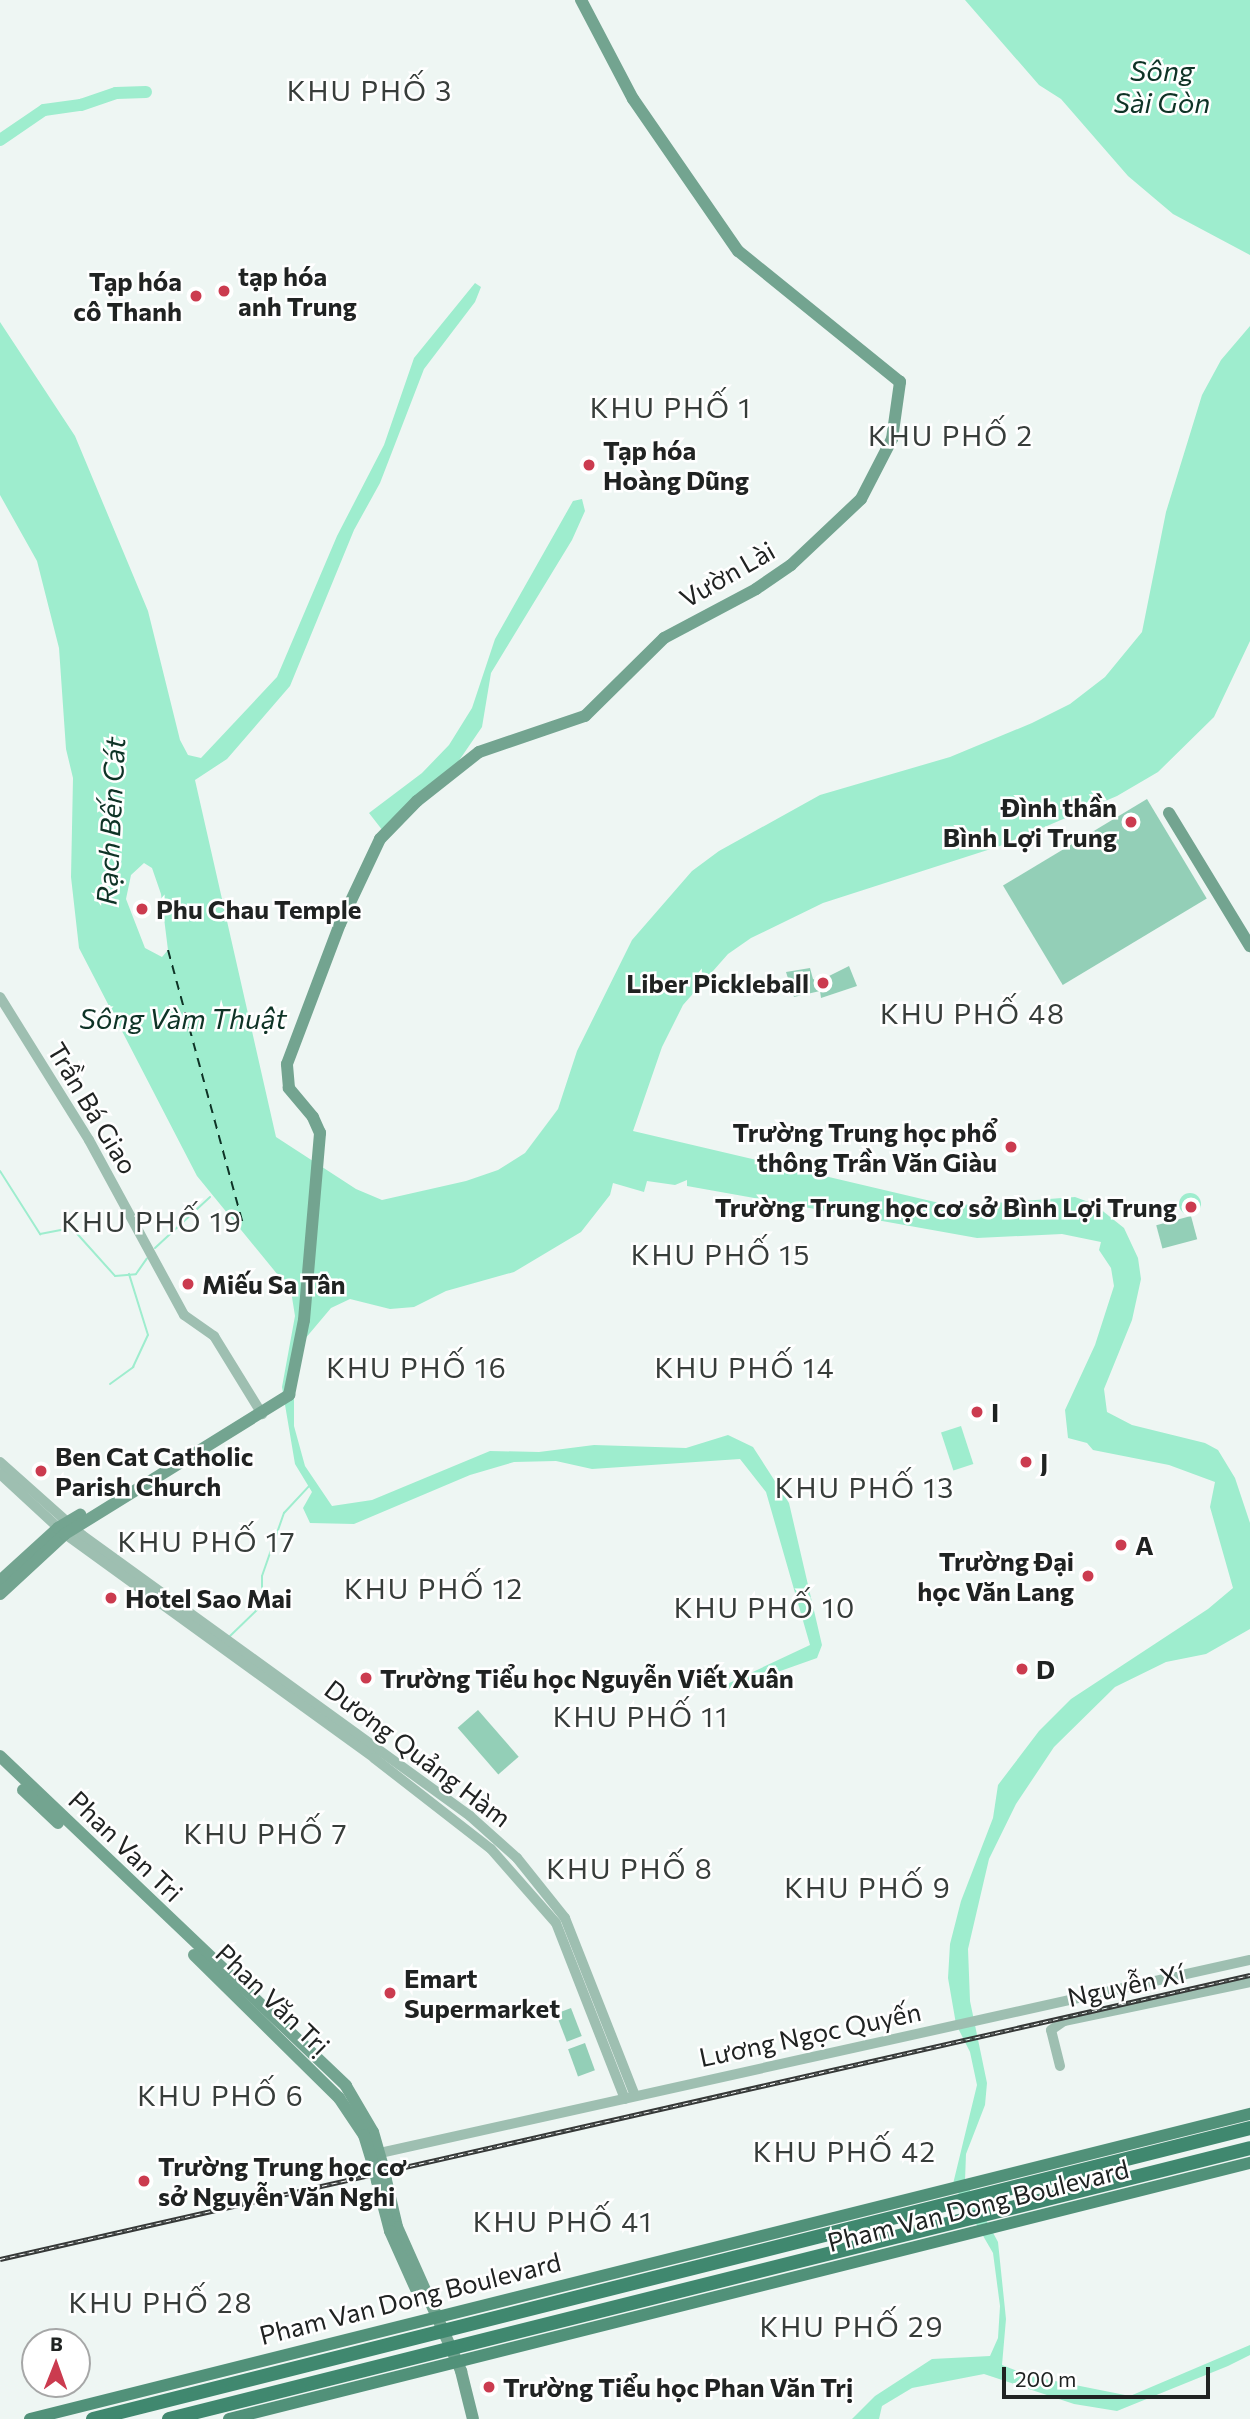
<!DOCTYPE html>
<meta charset="utf-8">
<style>
body{margin:0}
#map{position:relative;width:1250px;height:2419px;overflow:hidden;background:#eef6f3;font-family:Commissioner,sans-serif}
div>[style]{position:absolute}
[style*='--x']{left:calc(var(--x)*1px);top:calc(var(--y)*1px);width:calc(var(--w)*1px);rotate:calc(var(--a)*1deg)}
.green>*{inset:0;background:#93cfb7;transform-origin:0 0}
.water>*{inset:0;background:#9eedce;transform-origin:0 0}
.round{border-radius:50%}
.stream>*{height:2px;margin:-1px;padding:0 1px;transform-origin:1px;border-radius:1px;background:#9eedce}
.river>*{height:12px;margin:-6px;padding:0 6px;transform-origin:6px;border-radius:6px;background:#9eedce}
.ferry>*{height:2px;margin-top:-1px;transform-origin:0;background:repeating-linear-gradient(90deg,#0e3326 0 9px,transparent 0 16px)}
.tertiary>*{height:10px;margin:-5px;padding:0 5px;transform-origin:5px;border-radius:5px;background:#9ebfb1}
.secondary>*{height:12px;margin:-6px;padding:0 6px;transform-origin:6px;border-radius:6px;background:#73a490}
.primary>*{height:12px;margin:-6px;padding:0 6px;transform-origin:6px;border-radius:6px;background:#519179}
.trunk>*{height:14px;margin:-7px;padding:0 7px;transform-origin:7px;border-radius:7px;background:#40886f}
.rail>*{height:4.5px;margin-top:-2.25px;transform-origin:0;background:repeating-linear-gradient(90deg,#fff 0 5px,#353837 0 10px);box-sizing:border-box;border-block:2px solid #353837}
.secondary-bridge>*{height:12px;margin:-6px;padding:0 6px;transform-origin:6px;border-radius:6px;background:#73a490}
.dots>*{width:19px;height:19px;translate:-50% -50%;box-sizing:border-box;border:4px solid #fff;border-radius:50%}
span{translate:-50% -50%;white-space:nowrap;text-align:center;line-height:1.15;-webkit-text-stroke:5px #fff;paint-order:stroke}
.poi-label{font-size:26px;color:#202322;font-weight:700}
.left{translate:0 -50%;text-align:left}
.right{translate:-100% -50%;text-align:right}
.street-label{font-size:26px;color:#202322}
.water-label{font-size:28px;color:#0e3326;font-style:italic}
.neighbourhood-label{font-size:28px;color:#373d3a;letter-spacing:2px}
.north{position:absolute;left:21px;top:2328px;width:70px;height:70px;box-sizing:border-box;background:#fff;border:2px solid #a6a7a7;border-radius:50%;rotate:1deg;font-size:19px;font-weight:700;line-height:28px;text-align:center;color:#202322}
.north::after{content:'';display:block;margin:auto;width:24px;height:32px;background:#cb3b4f;clip-path:polygon(50% 0,100% 100%,50% 72%,0 100%)}
.scale{position:absolute;left:1002px;top:2367px;width:208px;height:32px;box-sizing:border-box;border:4px solid #202322;border-top:0;padding-left:9px;font-size:21px;line-height:24px;white-space:nowrap;color:#202322;-webkit-text-stroke:5px #fff;paint-order:stroke}
</style>
<div id="map">
<div class="green">
<i style="left:1147px;top:799px;width:116px;height:168px;rotate:59deg"></i>
<i style="clip-path:polygon(849px 966px,857px 986px,821px 998px,820px 991px,794px 997px,786px 972px,810px 968px,813px 979px,819px 981px)"></i>
<i style="left:1191px;top:1216px;width:24px;height:36px;rotate:75deg"></i>
<i style="left:478px;top:1710px;width:62px;height:27px;rotate:49deg"></i>
<i style="left:571px;top:2008px;width:30px;height:16px;rotate:69deg"></i>
<i style="left:585px;top:2043px;width:29px;height:18px;rotate:70deg"></i>
</div>
<div class="water">
<i style="clip-path:polygon(965px 0,1250px 0,1250px 255px,1173px 214px,1128px 176px,1061px 99px,1039px 85px)"></i>
<i style="clip-path:polygon(evenodd,475px 283px,481px 287px,475px 302px,424px 369px,380px 483px,354px 530px,290px 686px,227px 759px,195px 780px,276px 1137px,356px 1189px,382px 1200px,466px 1181px,498px 1170px,525px 1153px,558px 1109px,577px 1051px,632px 940px,692px 871px,719px 851px,820px 795px,950px 757px,1032px 723px,1070px 704px,1105px 677px,1142px 632px,1166px 512px,1202px 395px,1221px 360px,1250px 326px,1250px 641px,1214px 717px,1158px 772px,1117px 796px,1000px 846px,823px 903px,751px 938px,728px 954px,683px 1005px,662px 1047px,633px 1131px,935px 1202px,970px 1205px,1075px 1197px,1094px 1204px,1124px 1228px,1138px 1258px,1141px 1279px,1132px 1320px,1104px 1389px,1107px 1412px,1132px 1425px,1205px 1443px,1218px 1450px,1235px 1478px,1250px 1523px,1250px 1629px,1206px 1654px,1166px 1662px,1115px 1687px,1054px 1747px,1016px 1804px,989px 1859px,968px 1949px,970px 2001px,987px 2083px,985px 2105px,966px 2154px,965px 2181px,998px 2242px,1006px 2319px,1002px 2365px,1030px 2376px,1130px 2396px,1250px 2345px,1250px 2355px,1228px 2366px,1117px 2411px,1074px 2404px,984px 2374px,912px 2388px,882px 2406px,879px 2419px,852px 2419px,875px 2396px,932px 2359px,990px 2356px,998px 2338px,1000px 2306px,993px 2253px,953px 2184px,977px 2085px,970px 2052px,956px 2024px,948px 1978px,950px 1944px,961px 1901px,993px 1818px,998px 1785px,1039px 1731px,1071px 1699px,1208px 1609px,1233px 1588px,1210px 1507px,1215px 1482px,1169px 1465px,1093px 1450px,1087px 1443px,1068px 1438px,1065px 1410px,1095px 1345px,1114px 1286px,1111px 1268px,1099px 1250px,1101px 1242px,1062px 1234px,977px 1238px,687px 1186px,687px 1180px,675px 1185px,647px 1181px,644px 1192px,613px 1183px,610px 1195px,581px 1232px,514px 1272px,446px 1291px,414px 1307px,390px 1309px,350px 1299px,331px 1308px,299px 1346px,294px 1368px,294px 1426px,305px 1466px,332px 1506px,372px 1500px,490px 1451px,539px 1452px,594px 1445px,686px 1448px,728px 1435px,753px 1447px,789px 1503px,822px 1645px,817px 1658px,729px 1689px,725px 1685px,810px 1645px,766px 1492px,740px 1459px,592px 1469px,556px 1461px,514px 1462px,470px 1475px,354px 1524px,310px 1523px,303px 1508px,312px 1492px,295px 1464px,282px 1387px,295px 1316px,291px 1291px,197px 1176px,79px 948px,71px 877px,73px 778px,66px 749px,59px 648px,37px 561px,0 495px,0 322px,75px 436px,148px 611px,180px 740px,188px 755px,201px 758px,277px 677px,337px 536px,384px 445px,414px 358px,475px 283px,144px 863px,152px 868px,161px 894px,168px 950px,162px 957px,145px 948px,126px 899px,131px 875px,144px 863px)"></i>
<i style="clip-path:polygon(582px 499px,585px 511px,572px 540px,491px 673px,482px 727px,458px 762px,383px 831px,369px 813px,422px 773px,449px 745px,472px 708px,495px 639px,573px 501px)"></i>
<i class="round" style="left:1179px;top:1193px;width:22px;height:22px"></i>
<i style="left:961px;top:1426px;width:40px;height:21px;rotate:72deg"></i>
</div>
<div class="stream">
<i style="--x:0;--y:1171;--w:75;--a:57.6"></i>
<i style="--x:40;--y:1234;--w:33;--a:-11"></i>
<i style="--x:72;--y:1228;--w:64;--a:48.1"></i>
<i style="--x:115;--y:1276;--w:21;--a:-5"></i>
<i style="--x:136;--y:1274;--w:19;--a:-55"></i>
<i style="--x:155;--y:1248;--w:75;--a:-42.8"></i>
<i style="--x:110;--y:1384;--w:29;--a:-36"></i>
<i style="--x:133;--y:1367;--w:35;--a:-65"></i>
<i style="--x:148;--y:1335;--w:64;--a:-107.3"></i>
<i style="--x:229;--y:1637;--w:46;--a:-44.1"></i>
<i style="--x:262;--y:1605;--w:29;--a:-90"></i>
<i style="--x:262;--y:1576;--w:67;--a:-70.8"></i>
<i style="--x:284;--y:1513;--w:37;--a:-47"></i>
</div>
<div class="river">
<i style="--x:0;--y:140;--w:53;--a:-34.3"></i>
<i style="--x:44;--y:110;--w:37;--a:-8"></i>
<i style="--x:81;--y:105;--w:37;--a:-19"></i>
<i style="--x:116;--y:93;--w:30;--a:-2"></i>
</div>
<div class="ferry">
<i style="--x:168;--y:950;--w:288;--a:74.7"></i>
</div>
<div class="tertiary">
<i style="--x:0;--y:997;--w:168;--a:58.1"></i>
<i style="--x:89;--y:1140;--w:199;--a:61.5"></i>
<i style="--x:184;--y:1315;--w:37;--a:35"></i>
<i style="--x:214;--y:1336;--w:92;--a:58.4"></i>
<i style="--x:0;--y:1462;--w:110;--a:41.7"></i>
<i style="--x:82;--y:1535;--w:479;--a:35.9"></i>
<i style="--x:470;--y:1816;--w:63;--a:41.8"></i>
<i style="--x:517;--y:1858;--w:77;--a:51.3"></i>
<i style="--x:565;--y:1918;--w:191;--a:68.5"></i>
<i style="--x:0;--y:1474;--w:88;--a:42.7"></i>
<i style="--x:65;--y:1534;--w:382;--a:35.9"></i>
<i style="--x:374;--y:1758;--w:148;--a:37.9"></i>
<i style="--x:491;--y:1849;--w:98;--a:48.7"></i>
<i style="--x:556;--y:1923;--w:189;--a:68.6"></i>
<i style="--x:1060;--y:2066;--w:37;--a:-104"></i>
<i style="--x:1051;--y:2030;--w:16;--a:-35"></i>
<i style="--x:1064;--y:2021;--w:190;--a:-11.8"></i>
<i style="--x:380;--y:2153;--w:891;--a:-12.51"></i>
</div>
<div class="secondary">
<i style="--x:1169;--y:813;--w:156;--a:58.7"></i>
<i style="--x:0;--y:1581;--w:79;--a:-42.4"></i>
<i style="--x:58;--y:1528;--w:26;--a:-31"></i>
<i style="--x:0;--y:1594;--w:88;--a:-42.7"></i>
<i style="--x:65;--y:1534;--w:264;--a:-31.8"></i>
<i style="--x:289;--y:1395;--w:76;--a:-78.7"></i>
<i style="--x:304;--y:1320;--w:188;--a:-85.1"></i>
<i style="--x:320;--y:1133;--w:17;--a:-114"></i>
<i style="--x:313;--y:1117;--w:38;--a:-130"></i>
<i style="--x:289;--y:1088;--w:24;--a:-95"></i>
<i style="--x:287;--y:1064;--w:150;--a:-69.3"></i>
<i style="--x:340;--y:924;--w:94;--a:-64.8"></i>
<i style="--x:380;--y:839;--w:53;--a:-45.8"></i>
<i style="--x:417;--y:801;--w:79;--a:-38.3"></i>
<i style="--x:479;--y:752;--w:112;--a:-18.8"></i>
<i style="--x:585;--y:716;--w:111;--a:-44.6"></i>
<i style="--x:664;--y:638;--w:104;--a:-28"></i>
<i style="--x:756;--y:589;--w:42;--a:-34.4"></i>
<i style="--x:791;--y:565;--w:96;--a:-43.3"></i>
<i style="--x:861;--y:499;--w:68;--a:-62.7"></i>
<i style="--x:892;--y:439;--w:58;--a:-82"></i>
<i style="--x:900;--y:382;--w:208;--a:-141"></i>
<i style="--x:738;--y:251;--w:185;--a:-124.6"></i>
<i style="--x:633;--y:99;--w:112;--a:-117.7"></i>
<i style="--x:0;--y:1756;--w:478;--a:43.6"></i>
<i style="--x:346;--y:2086;--w:53;--a:59.6"></i>
<i style="--x:373;--y:2132;--w:35;--a:74"></i>
<i style="--x:23;--y:1790;--w:48;--a:43.3"></i>
<i style="--x:194;--y:1955;--w:204;--a:44.6"></i>
<i style="--x:339;--y:2098;--w:45;--a:56"></i>
<i style="--x:364;--y:2135;--w:34;--a:73"></i>
<i style="--x:386;--y:2180;--w:48;--a:76.8"></i>
<i style="--x:397;--y:2227;--w:158;--a:66"></i>
<i style="--x:461;--y:2371;--w:49;--a:76"></i>
<i style="--x:377;--y:2181;--w:52;--a:75.4"></i>
<i style="--x:390;--y:2231;--w:64;--a:65.9"></i>
</div>
<div class="primary">
<i style="--x:30;--y:2419;--w:1258;--a:-14.04"></i>
<i style="--x:229;--y:2419;--w:1053;--a:-14.08"></i>
</div>
<div class="trunk">
<i style="--x:93;--y:2419;--w:1193;--a:-14.12"></i>
<i style="--x:169;--y:2419;--w:1114;--a:-14.07"></i>
</div>
<div class="rail">
<i style="--x:0;--y:2259;--w:1282;--a:-12.8"></i>
</div>
<div class="secondary-bridge">
<i style="--x:383;--y:2166;--w:14;--a:78"></i>
<i style="--x:374;--y:2168;--w:13;--a:77"></i>
</div>
<div class="dots">
<i style="left:224px;top:291px;background:#cb3b4f"></i>
<i style="left:196px;top:296px;background:#cb3b4f"></i>
<i style="left:589px;top:465px;background:#cb3b4f"></i>
<i style="left:1131px;top:822px;background:#cb3b4f"></i>
<i style="left:142px;top:909px;background:#cb3b4f"></i>
<i style="left:823px;top:983px;background:#cb3b4f"></i>
<i style="left:1011px;top:1147px;background:#cb3b4f"></i>
<i style="left:1191px;top:1207px;background:#cb3b4f"></i>
<i style="left:188px;top:1284px;background:#cb3b4f"></i>
<i style="left:977px;top:1412px;background:#cb3b4f"></i>
<i style="left:1026px;top:1462px;background:#cb3b4f"></i>
<i style="left:41px;top:1471px;background:#cb3b4f"></i>
<i style="left:1121px;top:1545px;background:#cb3b4f"></i>
<i style="left:1088px;top:1576px;background:#cb3b4f"></i>
<i style="left:111px;top:1598px;background:#cb3b4f"></i>
<i style="left:1022px;top:1669px;background:#cb3b4f"></i>
<i style="left:366px;top:1678px;background:#cb3b4f"></i>
<i style="left:390px;top:1993px;background:#cb3b4f"></i>
<i style="left:144px;top:2181px;background:#cb3b4f"></i>
<i style="left:489px;top:2387px;background:#cb3b4f"></i>
</div>
<div class="poi-label">
<span class="left" style="left:238px;top:291px">tạp hóa<br>anh Trung</span>
<span class="right" style="left:182px;top:296px">Tạp hóa<br>cô Thanh</span>
<span class="left" style="left:603px;top:465px">Tạp hóa<br>Hoàng Dũng</span>
<span class="right" style="left:1117px;top:822px">Đình thần<br>Bình Lợi Trung</span>
<span class="left" style="left:156px;top:909px">Phu Chau Temple</span>
<span class="right" style="left:809px;top:983px">Liber Pickleball</span>
<span class="right" style="left:997px;top:1147px">Trường Trung học phổ<br>thông Trần Văn Giàu</span>
<span class="right" style="left:1177px;top:1207px">Trường Trung học cơ sở Bình Lợi Trung</span>
<span class="left" style="left:202px;top:1284px">Miếu Sa Tân</span>
<span class="left" style="left:991px;top:1412px">I</span>
<span class="left" style="left:55px;top:1471px">Ben Cat Catholic<br>Parish Church</span>
<span class="left" style="left:1040px;top:1462px">J</span>
<span class="left" style="left:1135px;top:1545px">A</span>
<span class="right" style="left:1074px;top:1576px">Trường Đại<br>học Văn Lang</span>
<span class="left" style="left:125px;top:1598px">Hotel Sao Mai</span>
<span class="left" style="left:1036px;top:1669px">D</span>
<span class="left" style="left:380px;top:1678px">Trường Tiểu học Nguyễn Viết Xuân</span>
<span class="left" style="left:404px;top:1993px">Emart<br>Supermarket</span>
<span class="left" style="left:158px;top:2181px">Trường Trung học cơ<br>sở Nguyễn Văn Nghi</span>
<span class="left" style="left:503px;top:2387px">Trường Tiểu học Phan Văn Trị</span>
</div>
<div class="street-label">
<span style="left:727px;top:574px;rotate:-30deg">Vườn Lài</span>
<span style="left:93px;top:1108px;rotate:59deg">Trần Bá Giao</span>
<span style="left:418px;top:1753px;rotate:37deg">Dương Quảng Hàm</span>
<span style="left:126px;top:1846px;rotate:44deg">Phan Van Tri</span>
<span style="left:1126px;top:1985px;rotate:-12deg">Nguyễn Xí</span>
<span style="left:273px;top:1999px;rotate:44deg">Phan Văn Trị</span>
<span style="left:810px;top:2034px;rotate:-12deg">Lương Ngọc Quyến</span>
<span style="left:978px;top:2205px;rotate:-14deg">Pham Van Dong Boulevard</span>
<span style="left:410px;top:2298px;rotate:-14deg">Pham Van Dong Boulevard</span>
</div>
<div class="water-label">
<span style="left:1162px;top:86px">Sông<br>Sài Gòn</span>
<span style="left:110px;top:821px;rotate:-87deg">Rạch Bến Cát</span>
<span style="left:183px;top:1018px">Sông Vàm Thuật</span>
</div>
<div class="neighbourhood-label">
<span style="left:370px;top:90px">KHU PHỐ 3</span>
<span style="left:671px;top:407px">KHU PHỐ 1</span>
<span style="left:951px;top:435px">KHU PHỐ 2</span>
<span style="left:973px;top:1013px">KHU PHỐ 48</span>
<span style="left:152px;top:1221px">KHU PHỐ 19</span>
<span style="left:721px;top:1254px">KHU PHỐ 15</span>
<span style="left:417px;top:1367px">KHU PHỐ 16</span>
<span style="left:745px;top:1367px">KHU PHỐ 14</span>
<span style="left:865px;top:1487px">KHU PHỐ 13</span>
<span style="left:207px;top:1541px">KHU PHỐ 17</span>
<span style="left:434px;top:1588px">KHU PHỐ 12</span>
<span style="left:765px;top:1607px">KHU PHỐ 10</span>
<span style="left:641px;top:1716px">KHU PHỐ 11</span>
<span style="left:266px;top:1833px">KHU PHỐ 7</span>
<span style="left:630px;top:1868px">KHU PHỐ 8</span>
<span style="left:868px;top:1887px">KHU PHỐ 9</span>
<span style="left:221px;top:2095px">KHU PHỐ 6</span>
<span style="left:845px;top:2151px">KHU PHỐ 42</span>
<span style="left:563px;top:2221px">KHU PHỐ 41</span>
<span style="left:161px;top:2302px">KHU PHỐ 28</span>
<span style="left:852px;top:2326px">KHU PHỐ 29</span>
</div>
<div class="north">B</div>
<div class="scale">200 m</div>
</div>
